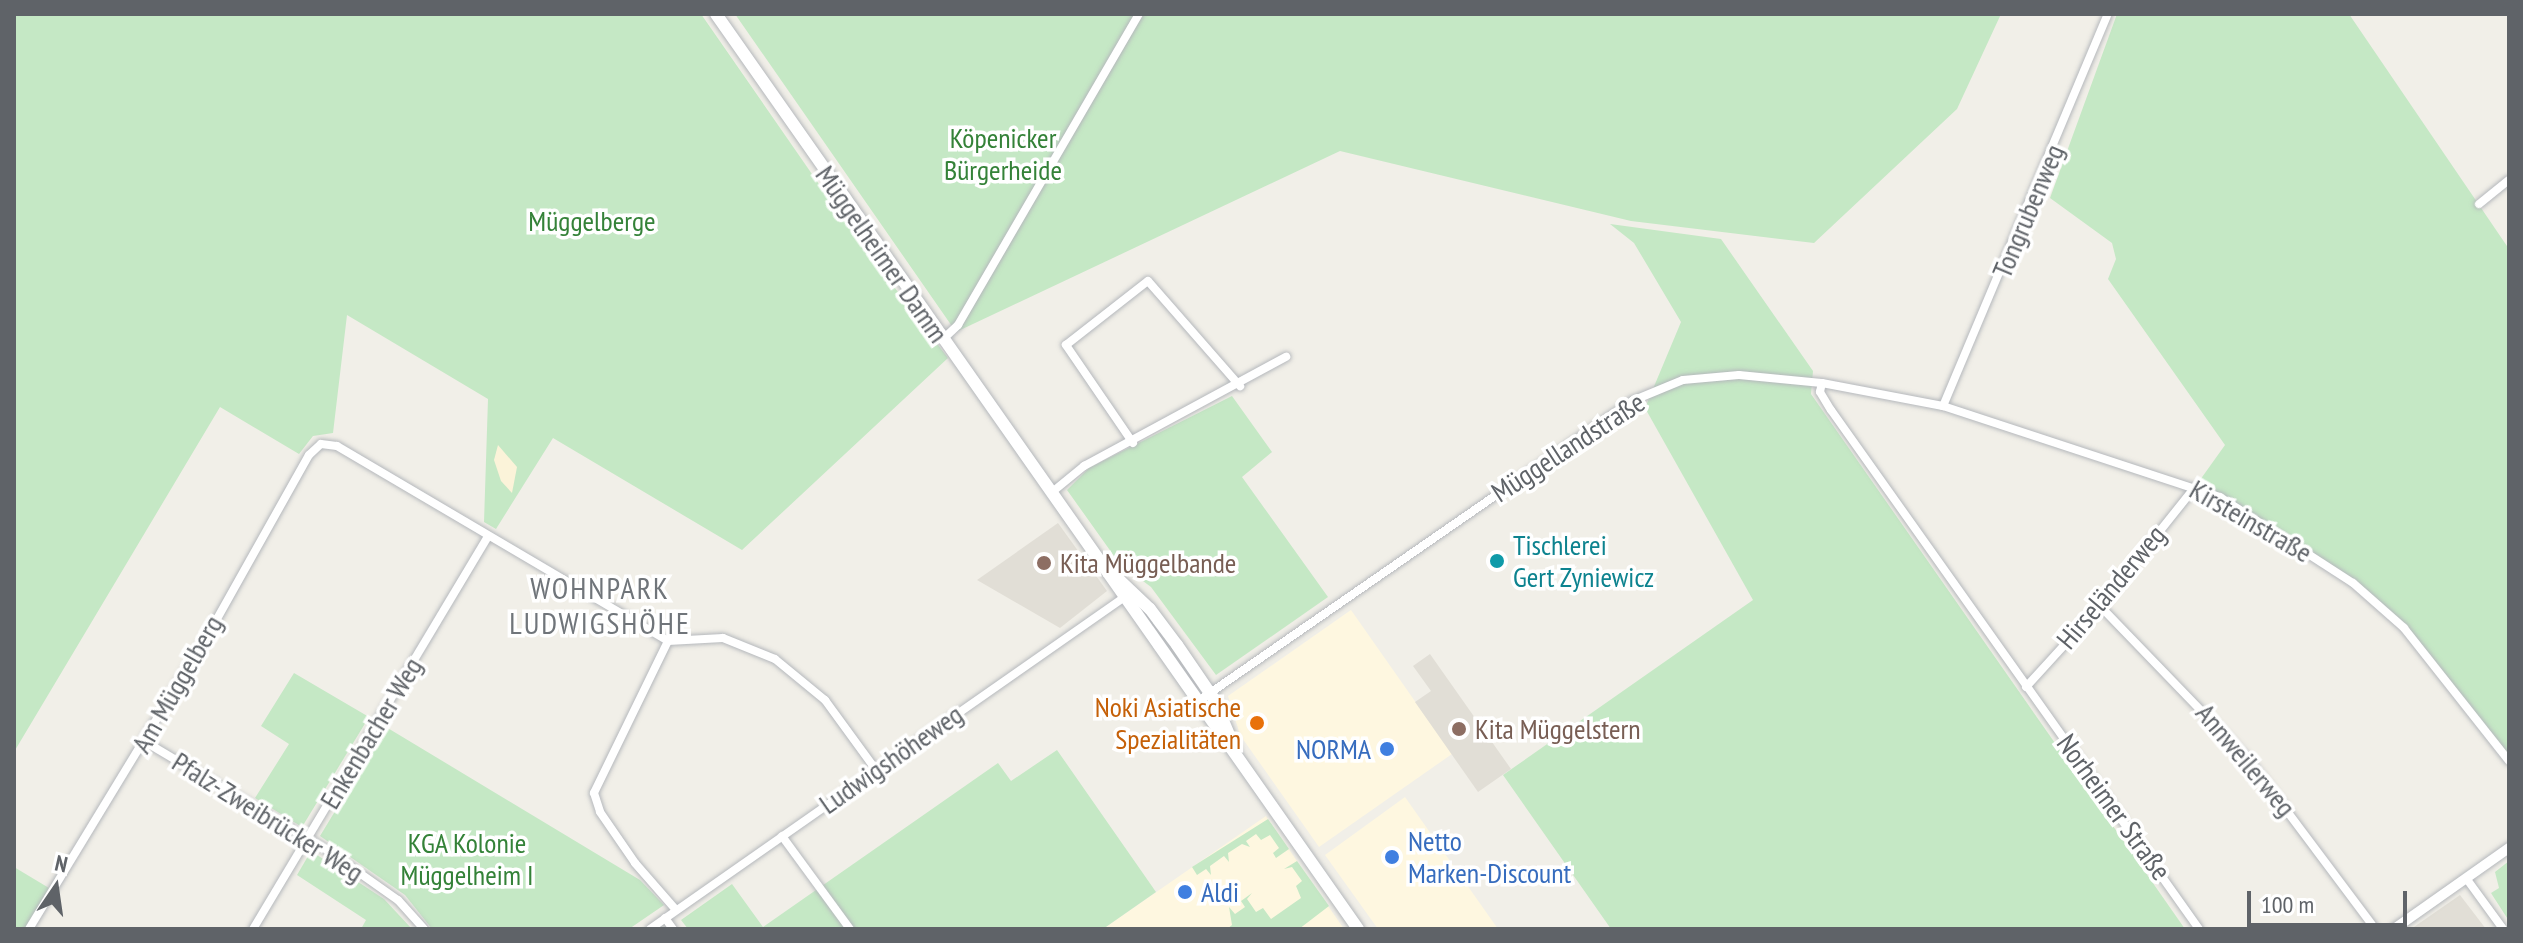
<!DOCTYPE html>
<meta charset="utf-8">
<style>
body{margin:0}
#map{position:relative;width:2523px;height:943px;overflow:hidden;background:#f1efe8;font-family:"PT Sans Narrow",sans-serif}
div>[style]{position:absolute}
[style*='--x']{left:calc(var(--x)*1px);top:calc(var(--y)*1px);width:calc(var(--w)*1px);rotate:calc(var(--a)*1deg)}
.commercial>*{inset:0;background:#fef7e0}
.education>*{inset:0;background:#e1ded6}
.green>*{inset:0;background:#c5e8c5}
.sand>*{inset:0;background:#fbf3d9}
.roads{filter:drop-shadow(0 0 2px #b5b8bc) drop-shadow(0 0 2px #b5b8bc)}
.minor>*{height:8px;margin:-4px;padding:0 4px;transform-origin:4px;border-radius:4px;background:#fff}
.tertiary>*{height:10px;margin:-5px;padding:0 5px;transform-origin:5px;border-radius:5px;background:#fff}
.secondary>*{height:12px;margin:-6px;padding:0 6px;transform-origin:6px;border-radius:6px;background:#fff}
.dots>*{width:22px;height:22px;translate:-50% -50%;box-sizing:border-box;border:4px solid #fff;border-radius:50%}
span{translate:-50% -50%;white-space:nowrap;text-align:center;line-height:1.15;-webkit-text-stroke:7px #fff;paint-order:stroke}
.park-label{font-size:28px;color:#348238}
.street-label{font-size:28px;color:#5f6368}
.culture-label{font-size:28px;color:#0d838f}
.left{translate:0 -50%;text-align:left}
.education-label{font-size:28px;color:#785e54}
.food-label{font-size:28px;color:#c56008}
.right{translate:-100% -50%;text-align:right}
.shop-label{font-size:28px;color:#366cbe}
.neighbourhood-label{font-size:30px;color:#70757a;letter-spacing:2px}
.frame{position:absolute;inset:0;border:16px solid #5f6368;pointer-events:none}
.north{position:absolute;left:16px;top:847px;width:80px;height:80px;-webkit-text-stroke:6px #fff;paint-order:stroke;rotate:13deg;font-size:22px;font-weight:700;line-height:32px;text-align:center;color:#5f6368}
.north::after{content:'';display:block;margin:auto;width:28px;height:36px;background:#5f6368;clip-path:polygon(50% 0,100% 100%,50% 72%,0 100%)}
.scale{position:absolute;left:2247px;top:891px;width:160px;height:36px;box-sizing:border-box;border:4px solid #5f6368;border-top:0;padding-left:10px;font-size:24px;line-height:28px;white-space:nowrap;color:#5f6368;-webkit-text-stroke:6px #fff;paint-order:stroke}
</style>
<div id="map">
<div class="commercial">
<i style="clip-path:polygon(1351px 610px,1452px 754px,1319px 847px,1240px 735px,1228px 696px)"></i>
<i style="clip-path:polygon(1405px 797px,1498px 929px,1378px 929px,1325px 855px)"></i>
<i style="clip-path:polygon(1266px 816px,1344px 929px,1103px 929px)"></i>
</div>
<div class="education">
<i style="clip-path:polygon(1058px 523px,1107px 591px,1060px 628px,977px 580px)"></i>
<i style="clip-path:polygon(1430px 654px,1511px 769px,1478px 792px,1415px 702px,1431px 691px,1413px 666px)"></i>
<i style="clip-path:polygon(2460px 895px,2486px 929px,2411px 929px)"></i>
</div>
<div class="green">
<i style="clip-path:polygon(14px 14px,701px 14px,848px 226px,948px 358px,742px 550px,553px 438px,496px 529px,484px 522px,488px 399px,347px 315px,333px 433px,313px 436px,299px 454px,220px 407px,14px 752px)"></i>
<i style="clip-path:polygon(735px 14px,2001px 14px,1957px 109px,1814px 243px,1631px 221px,1340px 151px,956px 332px)"></i>
<i style="clip-path:polygon(2117px 14px,2349px 14px,2509px 249px,2509px 764px,2448px 679px,2372px 600px,2317px 559px,2195px 487px,2225px 445px,2108px 279px,2116px 259px,2112px 243px,2050px 198px)"></i>
<i style="clip-path:polygon(1610px 224px,1721px 239px,1813px 371px,1811px 394px,2185px 929px,1611px 929px,1503px 775px,1753px 600px,1645px 408px,1681px 322px,1634px 243px)"></i>
<i style="clip-path:polygon(1232px 396px,1272px 452px,1242px 477px,1328px 597px,1216px 675px,1151px 587px,1119px 563px,1067px 490px,1089px 468px)"></i>
<i style="clip-path:polygon(294px 673px,369px 717px,302px 827px,255px 798px,289px 744px,261px 726px)"></i>
<i style="clip-path:polygon(386px 727px,640px 880px,664px 905px,629px 929px,432px 929px,405px 895px,320px 836px)"></i>
<i style="clip-path:polygon(1057px 750px,1156px 892px,1103px 929px,688px 929px,681px 920px,732px 884px,763px 927px,998px 763px,1011px 781px)"></i>
<i style="clip-path:polygon(1268px 819px,1289px 849px,1276px 858px,1273px 853px,1279px 848px,1270px 835px,1261px 840px,1256px 834px,1246px 841px,1250px 847px,1242px 844px,1228px 853px,1229px 862px,1224px 856px,1210px 866px,1211px 875px,1206px 869px,1197px 875px,1192px 867px)"></i>
<i style="clip-path:polygon(311px 851px,384px 899px,412px 929px,361px 929px,366px 920px,297px 875px)"></i>
<i style="clip-path:polygon(1297px 861px,1329px 906px,1299px 929px,1227px 929px,1232px 925px,1229px 907px,1235px 914px,1245px 907px,1241px 901px,1252px 893px,1247px 899px,1256px 912px,1263px 908px,1271px 919px,1301px 898px,1296px 886px,1302px 881px,1292px 867px,1284px 869px)"></i>
<i style="clip-path:polygon(2509px 861px,2509px 921px,2491px 893px,2499px 888px,2495px 872px)"></i>
<i style="clip-path:polygon(14px 867px,49px 888px,25px 929px,14px 929px)"></i>
</div>
<div class="sand">
<i style="clip-path:polygon(498px 445px,517px 467px,512px 493px,501px 481px,494px 460px)"></i>
</div>
<div class="roads">
<div class="minor">
<i style="--x:2479;--y:204;--w:38;--a:-39"></i>
<i style="--x:942;--y:340;--w:22;--a:-43"></i>
<i style="--x:958;--y:325;--w:360;--a:-59.8"></i>
<i style="--x:1822;--y:383;--w:9;--a:103"></i>
<i style="--x:1820;--y:392;--w:21;--a:59"></i>
<i style="--x:1831;--y:410;--w:636;--a:54.66"></i>
<i style="--x:1943;--y:406;--w:425;--a:-67.2"></i>
<i style="--x:1133;--y:443;--w:119;--a:-124.4"></i>
<i style="--x:1066;--y:345;--w:104;--a:-38"></i>
<i style="--x:1148;--y:281;--w:140;--a:48.8"></i>
<i style="--x:1051;--y:493;--w:43;--a:-39.3"></i>
<i style="--x:1084;--y:466;--w:230;--a:-28.4"></i>
<i style="--x:2100;--y:606;--w:213;--a:46"></i>
<i style="--x:2248;--y:759;--w:212;--a:53.2"></i>
<i style="--x:668;--y:641;--w:169;--a:116"></i>
<i style="--x:594;--y:793;--w:20;--a:72"></i>
<i style="--x:600;--y:812;--w:62;--a:55.5"></i>
<i style="--x:635;--y:863;--w:62;--a:48.9"></i>
<i style="--x:2026;--y:687;--w:110;--a:-47.6"></i>
<i style="--x:2100;--y:606;--w:152;--a:-51.4"></i>
<i style="--x:1197;--y:702;--w:529;--a:-34.68"></i>
<i style="--x:1632;--y:401;--w:55;--a:-22.4"></i>
<i style="--x:1683;--y:380;--w:56;--a:-5.1"></i>
<i style="--x:1739;--y:375;--w:83;--a:5.5"></i>
<i style="--x:1822;--y:383;--w:123;--a:10.8"></i>
<i style="--x:1943;--y:406;--w:292;--a:18.2"></i>
<i style="--x:2220;--y:497;--w:158;--a:32.9"></i>
<i style="--x:2353;--y:583;--w:68;--a:41.4"></i>
<i style="--x:2404;--y:628;--w:169;--a:51.7"></i>
<i style="--x:144;--y:741;--w:213;--a:30.8"></i>
<i style="--x:327;--y:850;--w:87;--a:35.2"></i>
<i style="--x:398;--y:900;--w:39;--a:48"></i>
<i style="--x:782;--y:836;--w:115;--a:53.8"></i>
<i style="--x:2466;--y:878;--w:63;--a:54"></i>
<i style="--x:665;--y:918;--w:14;--a:54"></i>
<i style="--x:29;--y:929;--w:354;--a:-58.7"></i>
<i style="--x:213;--y:626;--w:196;--a:-60.7"></i>
<i style="--x:309;--y:455;--w:16;--a:-43"></i>
<i style="--x:321;--y:444;--w:16;--a:7"></i>
<i style="--x:337;--y:446;--w:384;--a:30.5"></i>
<i style="--x:668;--y:641;--w:55;--a:-3.1"></i>
<i style="--x:723;--y:638;--w:56;--a:22"></i>
<i style="--x:775;--y:659;--w:65;--a:39.4"></i>
<i style="--x:825;--y:700;--w:87;--a:53.9"></i>
<i style="--x:253;--y:929;--w:458;--a:-59.1"></i>
<i style="--x:650;--y:929;--w:581;--a:-34.98"></i>
</div>
<div class="tertiary">
<i style="--x:2394;--y:929;--w:141;--a:-35.2"></i>
</div>
<div class="secondary">
<i style="--x:716;--y:14;--w:1118;--a:54.94"></i>
<i style="--x:1112;--y:573;--w:52;--a:43.5"></i>
<i style="--x:1150;--y:609;--w:45;--a:53.1"></i>
<i style="--x:1177;--y:645;--w:65;--a:55.6"></i>
<i style="--x:1214;--y:699;--w:54;--a:67.2"></i>
</div>
</div>
<div class="dots">
<i style="left:1497px;top:561px;background:#0f9aa8"></i>
<i style="left:1044px;top:563px;background:#8d6e63"></i>
<i style="left:1257px;top:723px;background:#e8710a"></i>
<i style="left:1459px;top:729px;background:#8d6e63"></i>
<i style="left:1387px;top:749px;background:#3f7fe0"></i>
<i style="left:1392px;top:857px;background:#3f7fe0"></i>
<i style="left:1185px;top:892px;background:#3f7fe0"></i>
</div>
<div class="park-label">
<span style="left:1003px;top:154px">Köpenicker<br>Bürgerheide</span>
<span style="left:592px;top:221px">Müggelberge</span>
<span style="left:467px;top:859px">KGA Kolonie<br>Müggelheim I</span>
</div>
<div class="street-label">
<span style="left:2028px;top:211px;rotate:-67deg">Tongrubenweg</span>
<span style="left:882px;top:254px;rotate:55deg">Müggelheimer Damm</span>
<span style="left:1568px;top:447px;rotate:-33deg">Müggellandstraße</span>
<span style="left:2251px;top:521px;rotate:30deg">Kirsteinstraße</span>
<span style="left:2111px;top:587px;rotate:-50deg">Hirseländerweg</span>
<span style="left:177px;top:684px;rotate:-60deg">Am Müggelberg</span>
<span style="left:371px;top:733px;rotate:-59deg">Enkenbacher Weg</span>
<span style="left:891px;top:759px;rotate:-35deg">Ludwigshöheweg</span>
<span style="left:2246px;top:760px;rotate:50deg">Annweilerweg</span>
<span style="left:2114px;top:807px;rotate:54deg">Norheimer Straße</span>
<span style="left:268px;top:817px;rotate:32deg">Pfalz-Zweibrücker Weg</span>
</div>
<div class="culture-label">
<span class="left" style="left:1513px;top:561px">Tischlerei<br>Gert Zyniewicz</span>
</div>
<div class="education-label">
<span class="left" style="left:1060px;top:563px">Kita Müggelbande</span>
<span class="left" style="left:1475px;top:729px">Kita Müggelstern</span>
</div>
<div class="food-label">
<span class="right" style="left:1241px;top:723px">Noki Asiatische<br>Spezialitäten</span>
</div>
<div class="shop-label">
<span class="right" style="left:1371px;top:749px">NORMA</span>
<span class="left" style="left:1408px;top:857px">Netto<br>Marken-Discount</span>
<span class="left" style="left:1201px;top:892px">Aldi</span>
</div>
<div class="neighbourhood-label">
<span style="left:600px;top:605px">WOHNPARK<br>LUDWIGSHÖHE</span>
</div>
<div class="frame"></div>
<div class="north">N</div>
<div class="scale">100 m</div>
</div>
